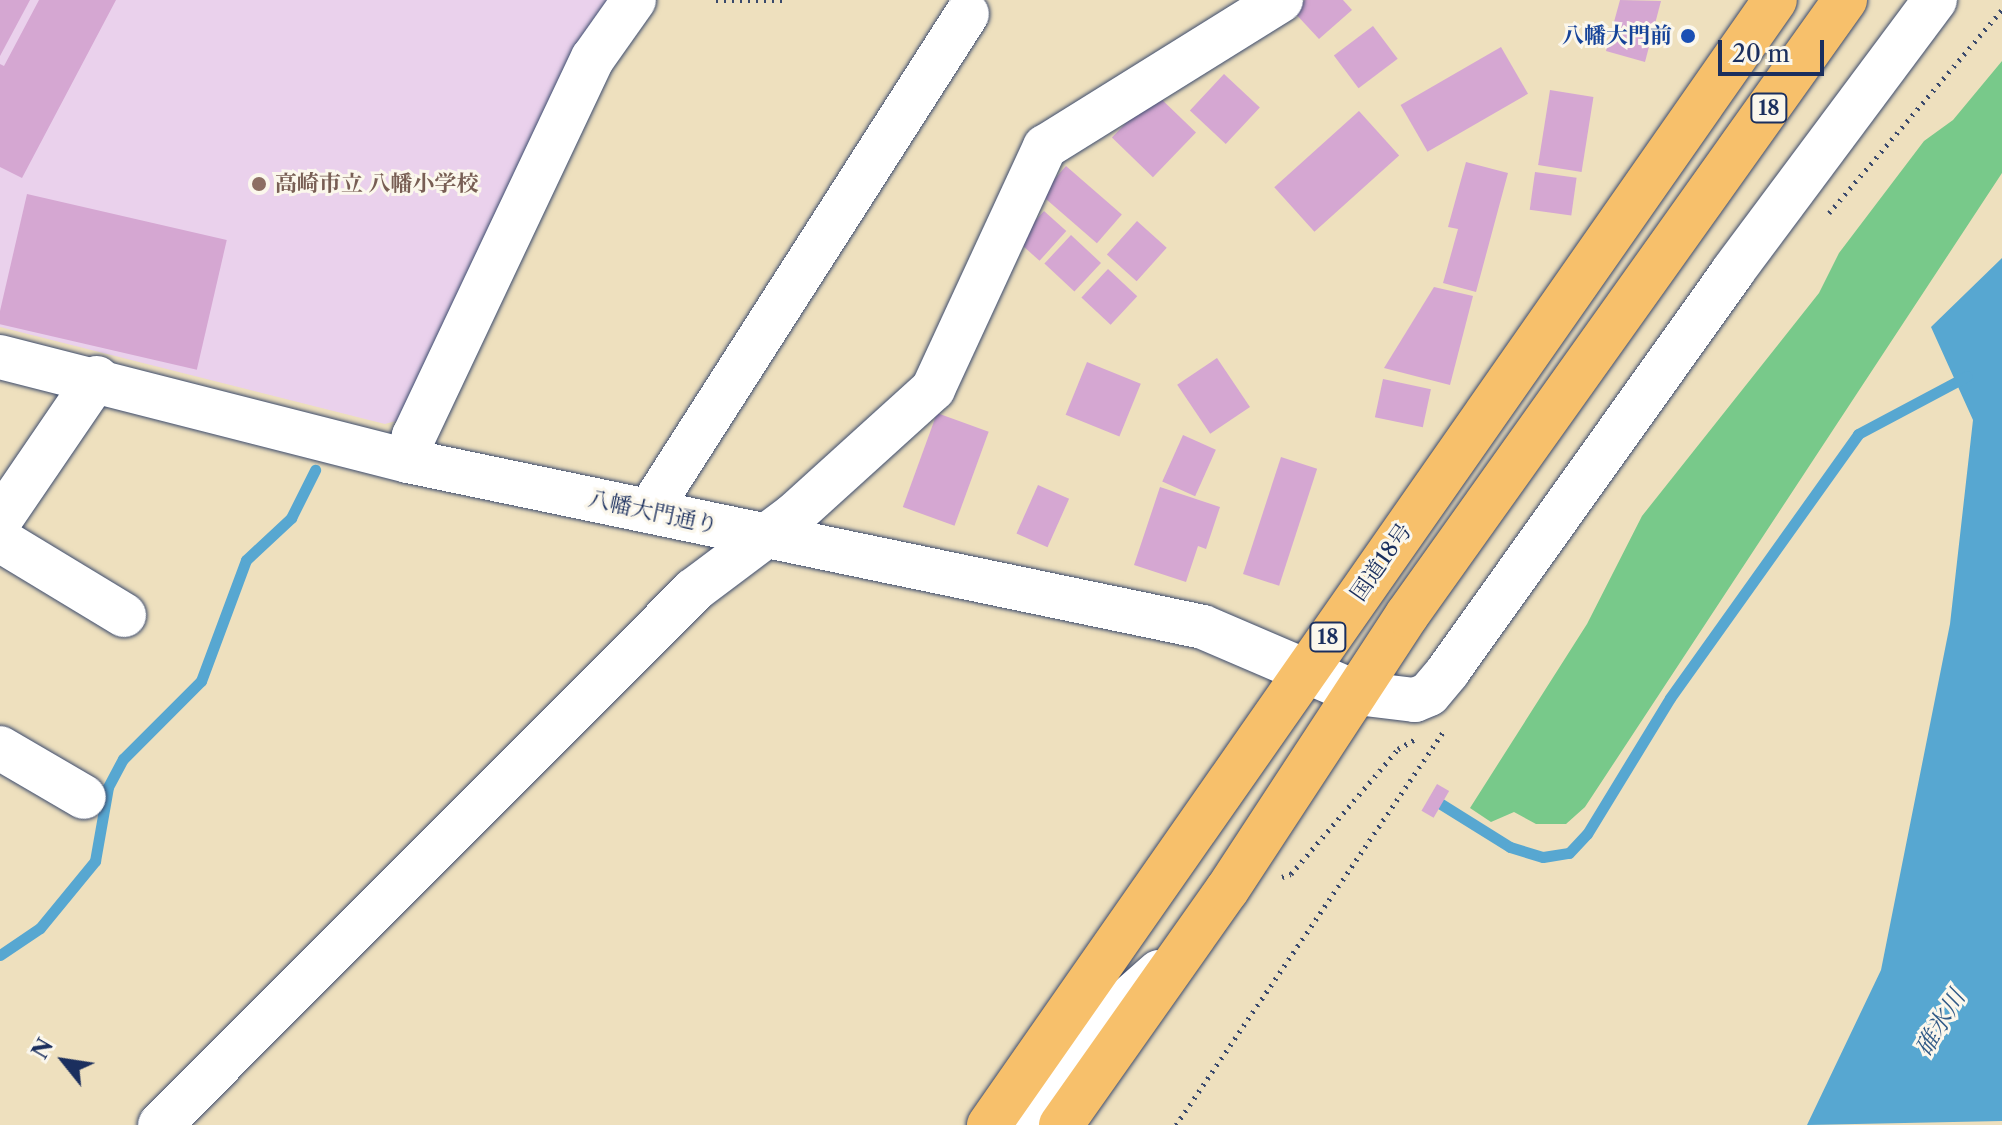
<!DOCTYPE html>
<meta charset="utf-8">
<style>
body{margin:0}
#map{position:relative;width:2002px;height:1125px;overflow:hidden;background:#eee0be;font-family:"Libre Caslon Text","Noto Serif JP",serif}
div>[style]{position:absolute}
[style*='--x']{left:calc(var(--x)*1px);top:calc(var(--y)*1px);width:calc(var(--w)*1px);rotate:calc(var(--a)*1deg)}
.built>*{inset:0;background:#ead1ec}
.green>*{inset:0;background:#78c98a}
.water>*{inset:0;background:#57a7d1}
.stream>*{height:11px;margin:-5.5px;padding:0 5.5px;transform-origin:5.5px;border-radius:5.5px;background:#57a7d1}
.building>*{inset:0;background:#d5a7d2;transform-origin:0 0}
.path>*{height:5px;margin-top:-2.5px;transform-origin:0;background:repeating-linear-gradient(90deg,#3b4a6c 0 2px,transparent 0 8px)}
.roads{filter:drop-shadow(0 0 2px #3b4a6c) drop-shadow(0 0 2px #3b4a6c)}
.minor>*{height:44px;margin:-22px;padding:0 22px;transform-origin:22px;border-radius:22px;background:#fff}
.highway>*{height:44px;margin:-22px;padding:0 22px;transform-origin:22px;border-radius:22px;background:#f7c06b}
.dots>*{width:22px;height:22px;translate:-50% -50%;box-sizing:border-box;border:4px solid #fbf7ec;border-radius:50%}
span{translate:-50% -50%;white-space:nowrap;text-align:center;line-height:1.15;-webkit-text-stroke:6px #fbf7ec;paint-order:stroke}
.shield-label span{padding:2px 6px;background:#fbf7ec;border:2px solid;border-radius:6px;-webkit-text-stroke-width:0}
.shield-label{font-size:20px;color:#1b2f5e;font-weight:700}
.transit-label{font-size:22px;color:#164399;font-weight:700}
.right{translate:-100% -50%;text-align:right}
.education-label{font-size:22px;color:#785e54;font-weight:700}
.left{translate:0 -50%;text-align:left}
.street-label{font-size:22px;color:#1b2f5e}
.water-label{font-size:24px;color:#305986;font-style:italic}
.north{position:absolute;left:24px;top:1021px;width:80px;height:80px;-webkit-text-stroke:6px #fbf7ec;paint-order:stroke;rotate:300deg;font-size:22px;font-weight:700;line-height:32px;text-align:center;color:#1b2f5e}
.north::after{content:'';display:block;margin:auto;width:28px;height:36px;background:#1b2f5e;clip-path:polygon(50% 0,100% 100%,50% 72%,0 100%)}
.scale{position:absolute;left:1718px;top:40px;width:106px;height:36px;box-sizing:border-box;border:4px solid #1b2f5e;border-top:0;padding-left:10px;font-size:24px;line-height:28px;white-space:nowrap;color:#1b2f5e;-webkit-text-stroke:6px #fbf7ec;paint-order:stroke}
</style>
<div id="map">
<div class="built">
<i style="clip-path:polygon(0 0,619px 0,410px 417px,385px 424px,0 327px)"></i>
</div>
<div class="green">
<i style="clip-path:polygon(2002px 61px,2002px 173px,1585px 807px,1566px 824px,1536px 824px,1514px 812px,1491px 822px,1470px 808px,1587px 624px,1642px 516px,1819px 293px,1839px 253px,1924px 141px,1953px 120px)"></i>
</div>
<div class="water">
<i style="clip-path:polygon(2002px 258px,2002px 1121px,1807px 1125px,1881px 970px,1950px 624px,1973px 420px,1931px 327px)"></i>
</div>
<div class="stream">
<i style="--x:1441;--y:804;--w:81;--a:31.9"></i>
<i style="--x:1510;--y:847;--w:34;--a:17"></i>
<i style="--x:1543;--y:857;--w:26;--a:-9"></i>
<i style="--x:1569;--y:853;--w:26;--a:-47"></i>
<i style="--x:1587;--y:834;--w:159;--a:-58.6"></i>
<i style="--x:1670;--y:698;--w:324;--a:-54.5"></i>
<i style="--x:1858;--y:434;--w:123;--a:-28"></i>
<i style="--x:0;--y:955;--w:48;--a:-34"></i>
<i style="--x:40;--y:928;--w:87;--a:-50.6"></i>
<i style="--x:95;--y:861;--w:75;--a:-80"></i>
<i style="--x:108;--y:787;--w:32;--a:-62"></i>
<i style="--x:123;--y:759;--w:110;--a:-45"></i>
<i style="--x:201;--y:681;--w:129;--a:-69.6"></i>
<i style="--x:246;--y:560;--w:62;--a:-43"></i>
<i style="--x:291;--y:518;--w:54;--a:-63.4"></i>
</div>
<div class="building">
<i style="clip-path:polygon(0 0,30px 0,0 56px)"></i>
<i style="clip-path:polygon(39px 0,116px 0,22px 178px,0 167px,0 64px,4px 66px)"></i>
<i style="clip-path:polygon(1305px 0,1343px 0,1352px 10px,1319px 39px,1293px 11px)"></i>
<i style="clip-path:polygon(1620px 0,1661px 1px,1645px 62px,1606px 51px)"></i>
<i style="left:1373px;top:26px;width:41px;height:49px;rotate:53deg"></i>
<i style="left:1501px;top:47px;width:54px;height:116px;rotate:60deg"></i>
<i style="left:1224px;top:74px;width:49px;height:50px;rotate:43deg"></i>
<i style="left:1550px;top:90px;width:44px;height:76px;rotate:9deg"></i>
<i style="left:1155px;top:93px;width:57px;height:62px;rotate:44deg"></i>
<i style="left:1359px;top:111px;width:60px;height:114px;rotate:48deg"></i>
<i style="clip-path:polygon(1466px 162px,1508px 173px,1476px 292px,1443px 283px,1458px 229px,1448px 227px)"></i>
<i style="left:1066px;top:166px;width:74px;height:38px;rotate:41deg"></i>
<i style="left:1535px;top:172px;width:42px;height:38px;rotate:8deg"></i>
<i style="left:27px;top:194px;width:205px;height:133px;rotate:13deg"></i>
<i style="left:1044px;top:211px;width:30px;height:40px;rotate:42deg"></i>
<i style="left:1137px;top:221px;width:40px;height:45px;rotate:42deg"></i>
<i style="left:1071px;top:235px;width:41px;height:39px;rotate:43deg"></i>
<i style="left:1108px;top:269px;width:40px;height:39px;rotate:43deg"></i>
<i style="clip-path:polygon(1434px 287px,1473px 296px,1450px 385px,1384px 368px)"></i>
<i style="left:1217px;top:358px;width:59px;height:48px;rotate:56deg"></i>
<i style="left:1087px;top:362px;width:58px;height:57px;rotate:22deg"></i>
<i style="left:1383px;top:379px;width:49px;height:39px;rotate:12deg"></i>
<i style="left:937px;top:413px;width:55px;height:100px;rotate:20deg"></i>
<i style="left:1183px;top:435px;width:36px;height:51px;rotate:24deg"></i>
<i style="left:1281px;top:457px;width:38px;height:123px;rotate:18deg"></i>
<i style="left:1038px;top:485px;width:34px;height:53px;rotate:24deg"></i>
<i style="clip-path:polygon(1160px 487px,1220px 507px,1206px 549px,1198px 546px,1186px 582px,1134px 565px)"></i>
<i style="left:1437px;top:784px;width:14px;height:31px;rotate:30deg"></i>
</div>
<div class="path">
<i style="--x:716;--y:0;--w:69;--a:0"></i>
<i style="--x:1829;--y:213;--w:267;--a:-49.6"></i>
<i style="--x:1282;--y:877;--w:9;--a:-18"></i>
<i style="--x:1291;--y:874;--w:165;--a:-49.4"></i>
<i style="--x:1398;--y:749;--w:20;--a:-30"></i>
<i style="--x:1176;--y:1125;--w:477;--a:-55.8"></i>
</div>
<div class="roads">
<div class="minor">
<i style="--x:0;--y:357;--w:421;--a:14.3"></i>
<i style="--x:408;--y:461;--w:812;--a:11.79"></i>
<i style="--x:1203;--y:627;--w:168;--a:23.2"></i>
<i style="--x:1357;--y:693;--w:58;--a:6.9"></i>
<i style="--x:1415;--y:700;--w:15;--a:-23"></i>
<i style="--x:1429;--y:694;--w:30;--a:-50"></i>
<i style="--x:1448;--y:671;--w:491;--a:-54.5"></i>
<i style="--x:1733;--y:271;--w:338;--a:-53.3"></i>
<i style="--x:408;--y:461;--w:26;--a:-77"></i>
<i style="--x:414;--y:436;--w:418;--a:-64.7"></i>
<i style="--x:593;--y:58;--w:71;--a:-54.7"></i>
<i style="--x:649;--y:511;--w:590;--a:-57.39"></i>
<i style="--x:0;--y:520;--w:172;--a:-55.7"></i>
<i style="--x:0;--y:540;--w:145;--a:31.2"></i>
<i style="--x:0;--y:748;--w:97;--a:30.3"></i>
<i style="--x:160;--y:1125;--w:756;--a:-45.05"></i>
<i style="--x:694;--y:590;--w:125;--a:-36.9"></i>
<i style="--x:794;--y:515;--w:188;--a:-42.2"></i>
<i style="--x:933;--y:389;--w:267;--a:-65.2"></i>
<i style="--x:1045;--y:147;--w:278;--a:-31.9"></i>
<i style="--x:1030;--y:1125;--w:121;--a:-55.4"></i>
<i style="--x:1099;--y:1025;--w:80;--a:-41.5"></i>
</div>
<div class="highway">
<i style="--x:989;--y:1125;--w:1372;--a:-55.06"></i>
<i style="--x:1061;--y:1125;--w:288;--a:-54.8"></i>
<i style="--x:1227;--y:890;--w:329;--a:-56.8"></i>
<i style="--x:1407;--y:615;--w:755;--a:-54.54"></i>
</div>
</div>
<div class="dots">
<i style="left:1688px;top:36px;background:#1a4fb4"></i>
<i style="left:259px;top:184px;background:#8d6e63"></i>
</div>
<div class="shield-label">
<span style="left:1769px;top:108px">18</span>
<span style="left:1328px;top:637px">18</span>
</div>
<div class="transit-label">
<span class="right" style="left:1672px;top:36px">八幡大門前</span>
</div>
<div class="education-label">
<span class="left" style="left:275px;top:184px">高崎市立 八幡小学校</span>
</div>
<div class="street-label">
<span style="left:653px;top:512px;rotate:12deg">八幡大門通り</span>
<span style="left:1381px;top:562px;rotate:-55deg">国道18号</span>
</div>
<div class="water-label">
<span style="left:1940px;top:1023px;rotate:-59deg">碓氷川</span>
</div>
<div class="north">N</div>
<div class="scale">20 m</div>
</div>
